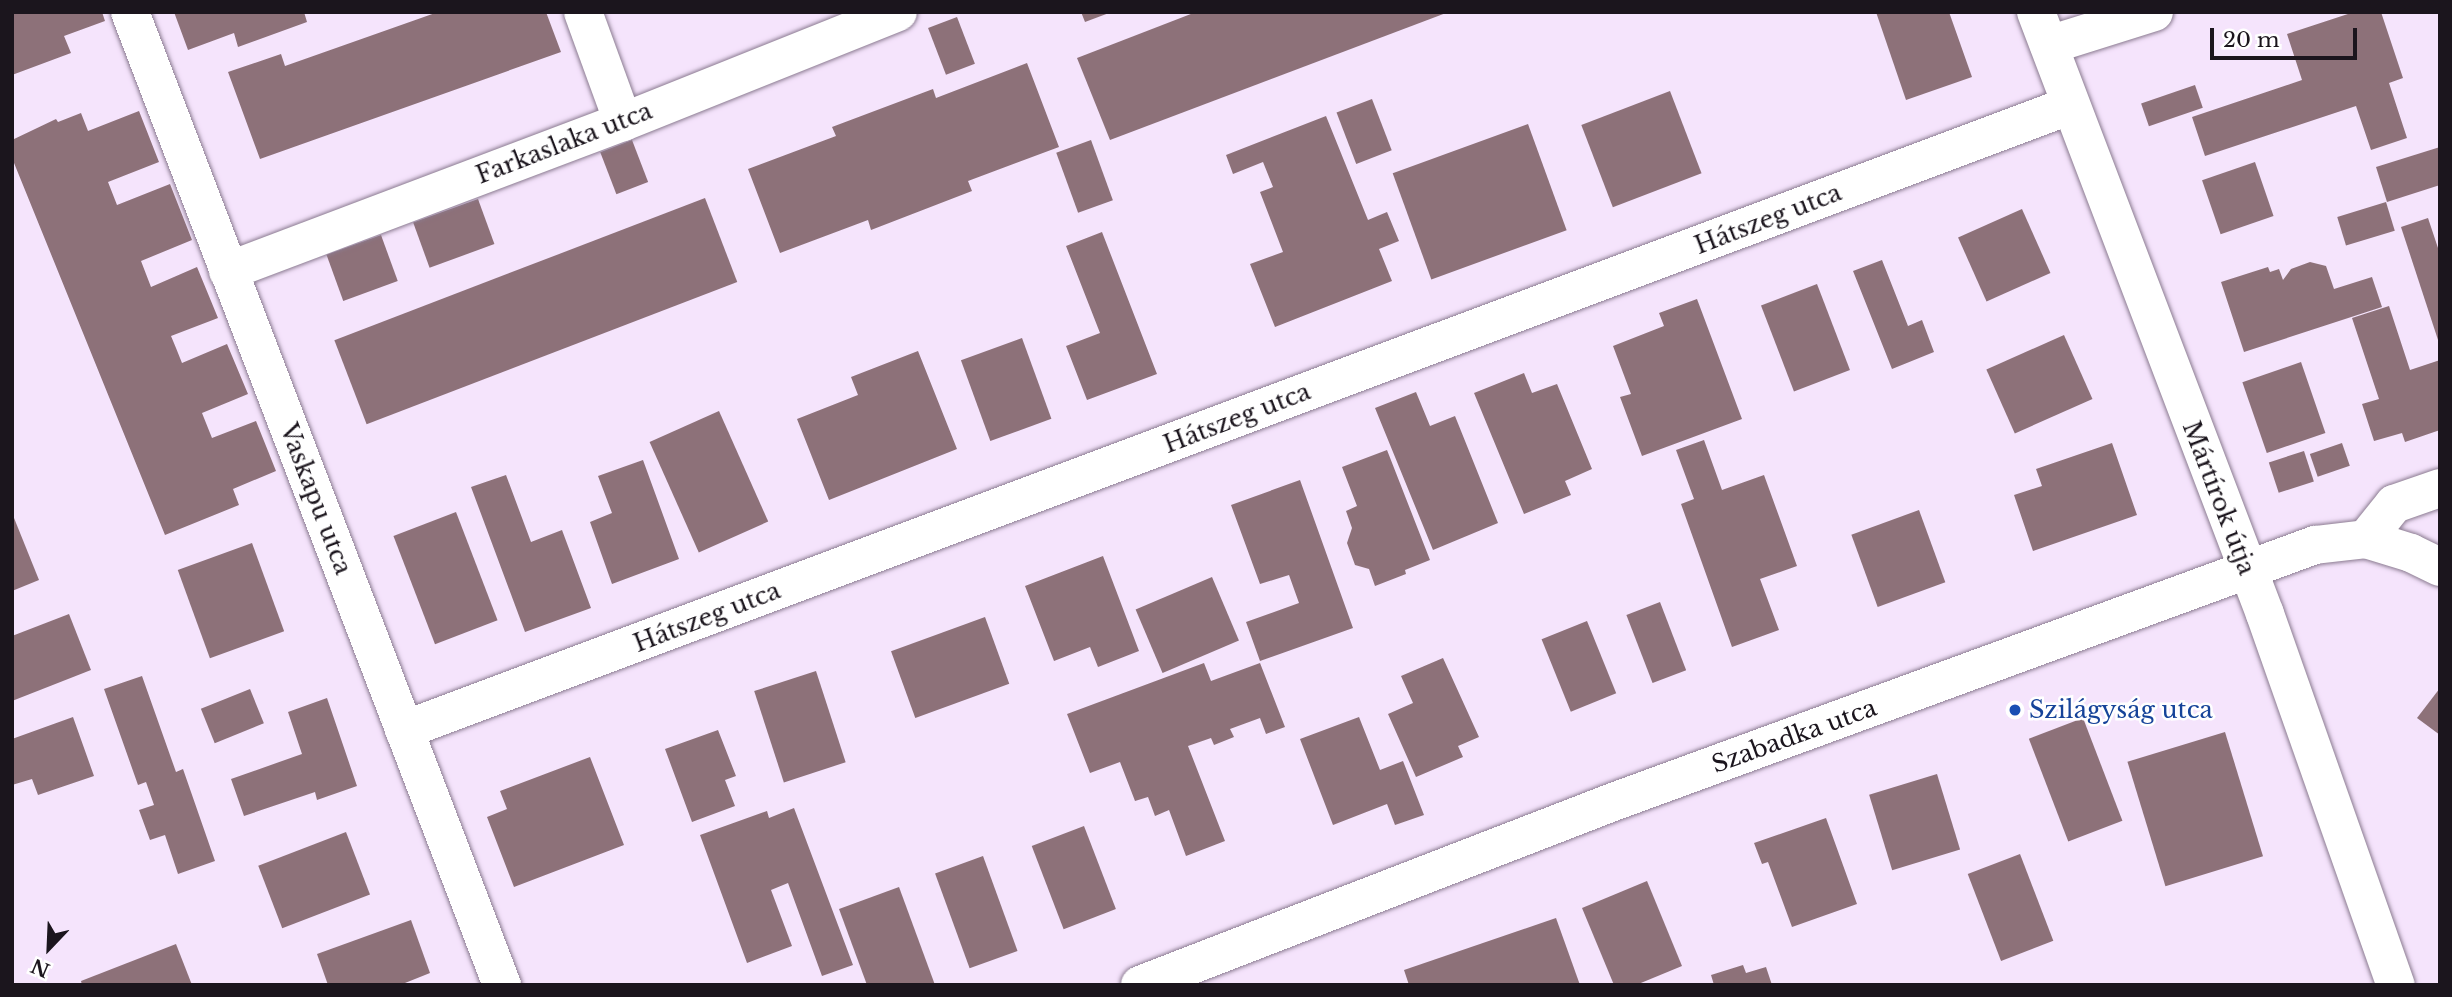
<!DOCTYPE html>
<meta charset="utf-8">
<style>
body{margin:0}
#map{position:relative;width:2452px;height:997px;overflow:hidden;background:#f5e4fc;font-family:"Libre Baskerville",serif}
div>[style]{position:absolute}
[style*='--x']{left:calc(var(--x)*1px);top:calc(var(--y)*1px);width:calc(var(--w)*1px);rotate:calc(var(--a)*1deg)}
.building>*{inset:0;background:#8d7179;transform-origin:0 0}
.roads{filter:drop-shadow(0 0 2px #8b7b91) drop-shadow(0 0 2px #8b7b91)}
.minor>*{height:38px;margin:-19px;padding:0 19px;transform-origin:19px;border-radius:19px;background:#fff}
.dots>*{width:19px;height:19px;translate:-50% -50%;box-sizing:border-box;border:4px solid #fff;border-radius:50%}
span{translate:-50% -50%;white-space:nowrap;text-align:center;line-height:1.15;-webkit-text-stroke:5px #fff;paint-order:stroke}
.street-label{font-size:24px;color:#1b151d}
.transit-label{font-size:24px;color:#164399}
.left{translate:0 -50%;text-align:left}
.frame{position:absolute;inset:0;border:14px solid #1b151d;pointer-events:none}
.north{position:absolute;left:14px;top:913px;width:70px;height:70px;-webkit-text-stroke:5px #fff;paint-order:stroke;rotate:203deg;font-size:19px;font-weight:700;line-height:28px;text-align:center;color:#1b151d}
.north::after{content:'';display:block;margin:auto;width:24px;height:32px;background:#1b151d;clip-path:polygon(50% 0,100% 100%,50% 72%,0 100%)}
.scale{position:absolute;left:2210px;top:28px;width:147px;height:32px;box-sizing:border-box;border:4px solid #1b151d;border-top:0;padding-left:9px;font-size:21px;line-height:24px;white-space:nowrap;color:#1b151d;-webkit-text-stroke:5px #fff;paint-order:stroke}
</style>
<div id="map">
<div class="building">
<i style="clip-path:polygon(12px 12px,102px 12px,105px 21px,64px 36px,71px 53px,12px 75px)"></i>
<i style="clip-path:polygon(174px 12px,304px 12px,307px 22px,238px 47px,234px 33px,188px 50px)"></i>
<i style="clip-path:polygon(438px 12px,546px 12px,561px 52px,260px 159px,228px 72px,281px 54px,285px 66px)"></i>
<i style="clip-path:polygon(1081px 12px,1109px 12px,1109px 13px,1085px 22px)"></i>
<i style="clip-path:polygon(1196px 12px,1446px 12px,1446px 13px,1110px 140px,1077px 58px)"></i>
<i style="clip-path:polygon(1876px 12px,1949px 12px,1972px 77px,1906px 100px)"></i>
<i style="clip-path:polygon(2354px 12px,2381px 12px,2403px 78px,2389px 83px,2407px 138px,2371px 150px,2356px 106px,2205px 156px,2192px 117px,2302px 80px,2287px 34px)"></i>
<i style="left:957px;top:17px;width:50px;height:31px;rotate:69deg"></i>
<i style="clip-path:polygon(1027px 63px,1059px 147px,968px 181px,972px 191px,871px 230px,868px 220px,780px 253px,748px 169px,836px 136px,832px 127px,933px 89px,936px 98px)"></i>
<i style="left:2195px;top:85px;width:24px;height:57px;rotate:71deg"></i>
<i style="left:1670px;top:91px;width:88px;height:95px;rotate:69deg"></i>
<i style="left:1372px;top:99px;width:55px;height:38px;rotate:69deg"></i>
<i style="clip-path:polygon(139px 111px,159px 162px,108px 182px,117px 205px,170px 184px,192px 240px,141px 261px,151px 287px,197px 267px,218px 318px,171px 336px,176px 348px,182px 363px,227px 344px,248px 394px,202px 413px,212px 438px,256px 421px,276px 471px,233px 489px,239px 505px,165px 535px,12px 158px,12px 140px,56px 119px,58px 122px,81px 113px,88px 131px)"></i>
<i style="clip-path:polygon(1326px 116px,1368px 220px,1387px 212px,1399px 241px,1379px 249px,1392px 281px,1275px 327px,1250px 264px,1283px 252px,1260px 192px,1273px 187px,1263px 162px,1233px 174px,1226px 155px)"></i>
<i style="left:1528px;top:124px;width:113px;height:144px;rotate:70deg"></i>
<i style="left:632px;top:140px;width:45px;height:34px;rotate:69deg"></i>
<i style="left:1091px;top:140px;width:64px;height:37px;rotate:70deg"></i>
<i style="clip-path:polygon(2440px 147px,2440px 185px,2387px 202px,2376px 167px)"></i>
<i style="left:2255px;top:162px;width:57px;height:56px;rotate:71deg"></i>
<i style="left:705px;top:198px;width:90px;height:397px;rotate:69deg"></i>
<i style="left:478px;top:199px;width:48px;height:69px;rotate:70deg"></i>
<i style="left:2386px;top:202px;width:30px;height:51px;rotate:73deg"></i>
<i style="left:2022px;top:209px;width:70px;height:70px;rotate:66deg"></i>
<i style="clip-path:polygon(2428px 218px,2440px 254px,2439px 343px,2401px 227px)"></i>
<i style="clip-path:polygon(1102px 232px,1157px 374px,1087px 400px,1066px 346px,1100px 333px,1066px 246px)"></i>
<i style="left:381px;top:235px;width:49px;height:58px;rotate:70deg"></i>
<i style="clip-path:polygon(1882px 260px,1908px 326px,1922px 320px,1934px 352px,1892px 369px,1853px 271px)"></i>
<i style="clip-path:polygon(2310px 262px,2326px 266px,2334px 289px,2372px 277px,2382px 307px,2244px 352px,2221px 282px,2268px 267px,2270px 272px,2279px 269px,2283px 280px,2291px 269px)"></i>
<i style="left:1817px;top:284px;width:92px;height:60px;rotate:69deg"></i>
<i style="clip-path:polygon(1697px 299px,1742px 419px,1642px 456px,1620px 397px,1631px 394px,1613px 346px,1664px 326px,1659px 313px)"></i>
<i style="clip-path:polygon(2389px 306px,2410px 370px,2440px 360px,2440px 430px,2405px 442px,2402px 433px,2374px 441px,2362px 404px,2379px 399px,2352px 318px)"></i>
<i style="left:2064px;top:335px;width:70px;height:85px;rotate:66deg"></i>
<i style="left:1022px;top:338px;width:86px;height:65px;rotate:70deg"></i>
<i style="clip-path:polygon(918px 351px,957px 449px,829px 500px,797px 419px,858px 395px,851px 377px)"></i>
<i style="left:2301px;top:362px;width:75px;height:62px;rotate:71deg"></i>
<i style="clip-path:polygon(1524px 373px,1532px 393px,1557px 384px,1592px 469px,1565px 481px,1571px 495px,1524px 514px,1474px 393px)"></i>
<i style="clip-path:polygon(1416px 392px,1430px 426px,1455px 416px,1498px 523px,1433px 550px,1375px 408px)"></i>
<i style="left:719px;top:411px;width:121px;height:76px;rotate:66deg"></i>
<i style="clip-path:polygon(1704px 440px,1722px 490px,1764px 475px,1797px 566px,1760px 579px,1779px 630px,1732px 647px,1681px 504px,1694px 499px,1676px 450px)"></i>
<i style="clip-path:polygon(2112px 443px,2137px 515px,2033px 551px,2014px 495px,2042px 486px,2036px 469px)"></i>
<i style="left:2342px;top:443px;width:24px;height:34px;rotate:71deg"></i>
<i style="clip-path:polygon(1387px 450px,1430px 560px,1405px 570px,1406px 574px,1375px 586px,1369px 569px,1355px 565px,1347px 543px,1352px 528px,1346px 511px,1357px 506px,1342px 467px)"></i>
<i style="left:2304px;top:451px;width:32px;height:37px;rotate:72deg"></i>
<i style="clip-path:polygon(643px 460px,679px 559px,612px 584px,590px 522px,612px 513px,598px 476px)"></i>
<i style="clip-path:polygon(506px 475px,531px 542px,562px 530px,591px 608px,525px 632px,471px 487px)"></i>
<i style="clip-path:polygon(1300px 480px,1353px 628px,1260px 661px,1246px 622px,1299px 603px,1289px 575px,1260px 584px,1231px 505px)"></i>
<i style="left:1919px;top:510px;width:77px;height:72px;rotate:70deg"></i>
<i style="left:456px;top:512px;width:116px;height:67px;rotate:69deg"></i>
<i style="clip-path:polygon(12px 513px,39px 580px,12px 591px)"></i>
<i style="left:252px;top:543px;width:94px;height:79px;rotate:70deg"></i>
<i style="clip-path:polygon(1103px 556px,1139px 651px,1098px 667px,1090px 647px,1054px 661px,1025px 586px)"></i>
<i style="left:1212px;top:577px;width:69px;height:83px;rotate:67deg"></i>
<i style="left:1660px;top:602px;width:73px;height:36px;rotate:69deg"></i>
<i style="clip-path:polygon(69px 614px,91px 670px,12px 701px,12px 636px)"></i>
<i style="left:985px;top:617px;width:71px;height:100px;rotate:70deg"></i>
<i style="left:1587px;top:621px;width:78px;height:49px;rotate:68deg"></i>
<i style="clip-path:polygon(1443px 658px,1479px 737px,1458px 746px,1463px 757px,1416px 777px,1388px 714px,1413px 703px,1401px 676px)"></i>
<i style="clip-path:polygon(1204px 663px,1211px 681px,1260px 663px,1285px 727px,1266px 734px,1260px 718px,1230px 729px,1234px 737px,1214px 745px,1211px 738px,1188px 746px,1225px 841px,1186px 856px,1169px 810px,1155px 816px,1148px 797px,1135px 801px,1120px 762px,1090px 773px,1067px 714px)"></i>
<i style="left:816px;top:671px;width:96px;height:65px;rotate:72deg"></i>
<i style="clip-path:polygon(142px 676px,176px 772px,183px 769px,215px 861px,178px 874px,165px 835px,150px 840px,139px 810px,154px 805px,146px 782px,138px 785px,104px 689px)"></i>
<i style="clip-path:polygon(2440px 688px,2440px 735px,2417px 718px)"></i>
<i style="left:250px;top:689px;width:37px;height:53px;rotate:68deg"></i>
<i style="clip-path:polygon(327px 698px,357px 786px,317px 800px,315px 792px,244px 816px,231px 779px,302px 754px,288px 712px)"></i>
<i style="clip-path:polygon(73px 717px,94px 776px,38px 795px,32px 779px,12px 785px,12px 739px)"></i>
<i style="clip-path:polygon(1359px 717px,1380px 770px,1403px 761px,1424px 815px,1395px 825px,1387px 804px,1333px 825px,1300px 739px)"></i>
<i style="left:2083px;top:718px;width:110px;height:58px;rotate:69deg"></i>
<i style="clip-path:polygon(718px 730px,736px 776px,725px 780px,735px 806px,692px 822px,665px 749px)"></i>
<i style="left:2225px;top:732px;width:130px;height:102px;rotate:73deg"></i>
<i style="clip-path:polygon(590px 757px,624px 845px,514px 887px,487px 817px,507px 809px,500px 791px)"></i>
<i style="left:1937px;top:774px;width:79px;height:71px;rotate:73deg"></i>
<i style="clip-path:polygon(794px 808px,853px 965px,822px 976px,788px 883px,771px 890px,792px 946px,747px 963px,700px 835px,767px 811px,769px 818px)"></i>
<i style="clip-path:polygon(1826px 818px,1857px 904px,1792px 927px,1768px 862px,1762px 864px,1754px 843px)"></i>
<i style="left:1084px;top:826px;width:89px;height:56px;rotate:69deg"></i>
<i style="left:346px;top:832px;width:67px;height:94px;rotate:69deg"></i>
<i style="left:2020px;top:854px;width:93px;height:56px;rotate:69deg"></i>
<i style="left:983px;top:856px;width:101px;height:51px;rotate:70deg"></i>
<i style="clip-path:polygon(1647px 881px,1682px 966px,1636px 985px,1614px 985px,1582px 908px)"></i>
<i style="clip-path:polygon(899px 887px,935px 985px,867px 985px,839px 909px)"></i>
<i style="clip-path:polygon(1556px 918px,1580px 985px,1409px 985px,1404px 970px)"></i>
<i style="clip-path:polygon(411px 920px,430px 973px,400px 985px,328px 985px,317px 954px)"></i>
<i style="clip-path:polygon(176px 944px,192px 985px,82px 985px,81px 981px)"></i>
<i style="clip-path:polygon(1743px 965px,1746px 973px,1766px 967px,1772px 985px,1714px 985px,1711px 975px)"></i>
</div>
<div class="roads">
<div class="minor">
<i style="--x:130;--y:12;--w:1042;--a:69.08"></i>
<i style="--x:583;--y:12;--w:117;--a:70"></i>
<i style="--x:2036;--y:12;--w:644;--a:69.17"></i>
<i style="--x:2265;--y:614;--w:393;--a:70.6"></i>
<i style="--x:2049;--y:45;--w:110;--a:-17.4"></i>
<i style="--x:228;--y:271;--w:422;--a:-20.7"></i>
<i style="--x:623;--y:122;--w:296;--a:-21.8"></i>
<i style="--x:2366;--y:539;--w:45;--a:-51.3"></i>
<i style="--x:2394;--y:504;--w:49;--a:-19.2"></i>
<i style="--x:404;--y:730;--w:1780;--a:-20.55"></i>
<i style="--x:1140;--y:985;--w:507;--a:-21.15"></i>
<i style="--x:1613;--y:802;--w:748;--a:-20.11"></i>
<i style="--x:2315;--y:545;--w:51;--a:-6.7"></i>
<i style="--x:2366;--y:539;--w:47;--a:17.3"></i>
<i style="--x:2411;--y:553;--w:32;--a:26"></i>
</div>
</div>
<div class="dots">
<i style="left:2015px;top:710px;background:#1a4fb4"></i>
</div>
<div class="street-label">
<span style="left:564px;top:143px;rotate:-21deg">Farkaslaka utca</span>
<span style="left:1768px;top:219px;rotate:-21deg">Hátszeg utca</span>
<span style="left:1237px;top:418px;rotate:-21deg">Hátszeg utca</span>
<span style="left:2219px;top:498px;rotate:69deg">Mártírok útja</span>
<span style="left:316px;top:499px;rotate:69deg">Vaskapu utca</span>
<span style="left:707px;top:617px;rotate:-21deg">Hátszeg utca</span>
<span style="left:1794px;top:736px;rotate:-20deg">Szabadka utca</span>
</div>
<div class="transit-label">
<span class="left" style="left:2029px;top:710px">Szilágyság utca</span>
</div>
<div class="frame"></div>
<div class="north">N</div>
<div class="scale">20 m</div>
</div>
